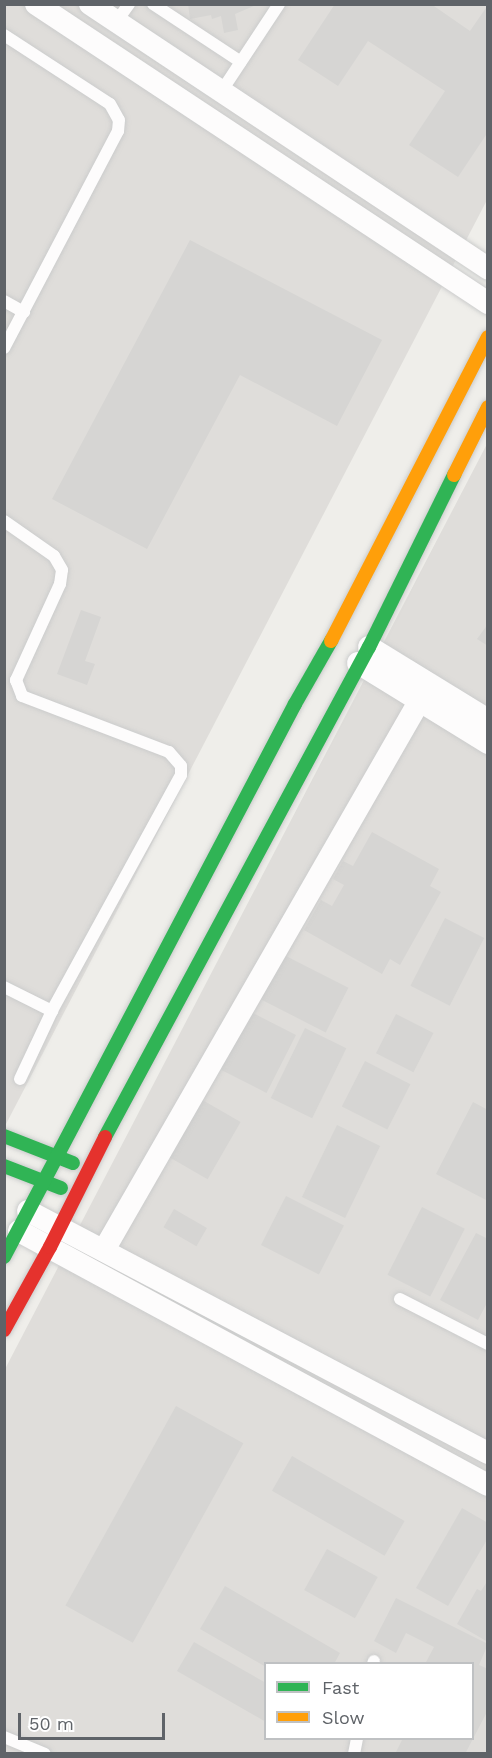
<!DOCTYPE html>
<style>
body{margin:0}
#map{position:relative;width:492px;height:1758px;overflow:hidden;background:#efeeea;font-family:"Work Sans",sans-serif}
div>[style]{position:absolute}
[style*='--x']{left:calc(var(--x)*1px);top:calc(var(--y)*1px);width:calc(var(--w)*1px);rotate:calc(var(--a)*1deg)}
.industrial>*{inset:0;background:#dfddda}
.building>*{inset:0;background:#d6d5d3;transform-origin:0 0}
.roads{filter:drop-shadow(0 0 2px #cbcccc) drop-shadow(0 0 2px #cbcccc)}
.lane>*{height:12px;margin:-6px;padding:0 6px;transform-origin:6px;border-radius:6px;background:#fdfcfc}
.street>*{height:22px;margin:-11px;padding:0 11px;transform-origin:11px;border-radius:11px;background:#fdfcfc}
.fast>*{height:14px;margin:-7px;padding:0 7px;transform-origin:7px;border-radius:7px;background:#30b455}
.slow>*{height:14px;margin:-7px;padding:0 7px;transform-origin:7px;border-radius:7px;background:#ff9f0a}
.jam>*{height:14px;margin:-7px;padding:0 7px;transform-origin:7px;border-radius:7px;background:#e5322d}
span{translate:-50% -50%;white-space:nowrap;text-align:center;line-height:1.15;-webkit-text-stroke:4.5px #fff;paint-order:stroke}
.frame{position:absolute;inset:0;border:6px solid #5f6368;pointer-events:none}
.legend{position:absolute;left:264px;top:1662px;width:210px;height:78px;box-sizing:border-box;background:#fff;border:2px solid #bfc1c3;margin:0;padding:8px 10px;list-style:none;font-size:18px;color:#5f6368}
.legend li{display:flex;align-items:center;gap:12px;height:30px}
.legend b{width:30px;border:2px solid #bfc1c3}
.scale{position:absolute;left:18px;top:1713px;width:147px;height:27px;box-sizing:border-box;border:3px solid #5f6368;border-top:0;padding-left:8px;font-size:18px;line-height:21px;white-space:nowrap;color:#5f6368;-webkit-text-stroke:4px #fff;paint-order:stroke}
</style>
<div id="map">
<div class="industrial">
<i style="clip-path:polygon(5px 5px,487px 5px,487px 200px,5px 1126px)"></i>
<i style="clip-path:polygon(evenodd,487px 444px,487px 1753px,5px 1753px,4px 1371px,487px 444px,266px 1664px,472px 1664px,472px 1738px,266px 1738px,266px 1664px)"></i>
</div>
<div class="building">
<i style="clip-path:polygon(188px 4px,255px 4px,256px 5px,235px 14px,238px 30px,224px 33px,221px 16px,212px 19px,211px 15px,190px 19px)"></i>
<i style="clip-path:polygon(335px 4px,431px 4px,470px 31px,488px 5px,488px 132px,458px 177px,409px 145px,445px 91px,368px 41px,338px 86px,298px 60px)"></i>
<i style="clip-path:polygon(190px 240px,382px 340px,337px 426px,240px 375px,147px 549px,52px 499px)"></i>
<i style="clip-path:polygon(81px 610px,101px 617px,85px 661px,95px 664px,87px 685px,57px 674px)"></i>
<i style="clip-path:polygon(488px 624px,488px 646px,477px 639px)"></i>
<i style="clip-path:polygon(372px 832px,439px 869px,430px 886px,441px 892px,400px 965px,390px 959px,382px 974px,304px 930px,321px 900px,332px 906px,344px 885px,333px 879px,343px 861px,353px 866px)"></i>
<i style="left:445px;top:918px;width:44px;height:76px;rotate:27deg"></i>
<i style="left:278px;top:952px;width:79px;height:50px;rotate:27deg"></i>
<i style="left:247px;top:1010px;width:55px;height:65px;rotate:27deg"></i>
<i style="left:396px;top:1014px;width:42px;height:44px;rotate:27deg"></i>
<i style="left:305px;top:1028px;width:46px;height:78px;rotate:26deg"></i>
<i style="left:365px;top:1061px;width:51px;height:51px;rotate:27deg"></i>
<i style="left:199px;top:1098px;width:48px;height:66px;rotate:30deg"></i>
<i style="clip-path:polygon(473px 1102px,488px 1110px,488px 1201px,436px 1174px)"></i>
<i style="left:337px;top:1125px;width:48px;height:80px;rotate:26deg"></i>
<i style="left:286px;top:1196px;width:65px;height:55px;rotate:27deg"></i>
<i style="left:422px;top:1207px;width:48px;height:76px;rotate:27deg"></i>
<i style="left:174px;top:1209px;width:38px;height:21px;rotate:30deg"></i>
<i style="clip-path:polygon(476px 1233px,488px 1239px,488px 1301px,478px 1320px,440px 1300px)"></i>
<i style="left:176px;top:1406px;width:77px;height:228px;rotate:29deg"></i>
<i style="left:292px;top:1456px;width:130px;height:40px;rotate:30deg"></i>
<i style="clip-path:polygon(462px 1508px,488px 1523px,488px 1538px,448px 1606px,416px 1588px)"></i>
<i style="left:327px;top:1549px;width:58px;height:47px;rotate:29deg"></i>
<i style="clip-path:polygon(488px 1580px,488px 1642px,457px 1624px,477px 1589px,481px 1591px)"></i>
<i style="clip-path:polygon(225px 1586px,340px 1653px,334px 1664px,266px 1664px,266px 1667px,200px 1629px)"></i>
<i style="clip-path:polygon(396px 1598px,488px 1644px,479px 1665px,488px 1669px,488px 1710px,465px 1754px,395px 1754px,403px 1738px,472px 1738px,472px 1664px,425px 1664px,434px 1647px,406px 1633px,396px 1653px,374px 1641px)"></i>
<i style="clip-path:polygon(194px 1642px,266px 1683px,266px 1722px,177px 1671px)"></i>
</div>
<div class="roads">
<div class="lane">
<i style="--x:153;--y:4;--w:105;--a:33.4"></i>
<i style="--x:116;--y:22;--w:22;--a:-54"></i>
<i style="--x:4;--y:35;--w:126;--a:33.1"></i>
<i style="--x:110;--y:104;--w:18;--a:61"></i>
<i style="--x:119;--y:120;--w:11;--a:95"></i>
<i style="--x:118;--y:131;--w:245;--a:117.7"></i>
<i style="--x:221;--y:92;--w:105;--a:-56.6"></i>
<i style="--x:4;--y:301;--w:23;--a:29"></i>
<i style="--x:4;--y:521;--w:61;--a:35"></i>
<i style="--x:54;--y:556;--w:16;--a:60"></i>
<i style="--x:62;--y:570;--w:14;--a:98"></i>
<i style="--x:60;--y:584;--w:106;--a:114.6"></i>
<i style="--x:16;--y:680;--w:17;--a:69"></i>
<i style="--x:22;--y:696;--w:157;--a:20.9"></i>
<i style="--x:169;--y:752;--w:18;--a:49"></i>
<i style="--x:181;--y:766;--w:9;--a:90"></i>
<i style="--x:181;--y:775;--w:269;--a:118.7"></i>
<i style="--x:52;--y:1011;--w:75;--a:115.2"></i>
<i style="--x:4;--y:987;--w:54;--a:26.6"></i>
<i style="--x:400;--y:1299;--w:99;--a:27.1"></i>
<i style="--x:373;--y:1664;--w:3;--a:-72"></i>
<i style="--x:4;--y:1737;--w:44;--a:22.5"></i>
<i style="--x:354;--y:1754;--w:16;--a:-79"></i>
</div>
<div class="street">
<i style="--x:36;--y:4;--w:542;--a:33.48"></i>
<i style="--x:90;--y:4;--w:478;--a:33.6"></i>
<i style="--x:369;--y:647;--w:140;--a:31.5"></i>
<i style="--x:358;--y:663;--w:153;--a:31.6"></i>
<i style="--x:28;--y:1211;--w:520;--a:27.75"></i>
<i style="--x:19;--y:1231;--w:533;--a:28.44"></i>
<i style="--x:104;--y:1250;--w:634;--a:-60.12"></i>
</div>
<div class="fast">
<i style="--x:4;--y:1136;--w:74;--a:21.4"></i>
<i style="--x:105;--y:1137;--w:557;--a:-61.69"></i>
<i style="--x:369;--y:647;--w:192;--a:-63.7"></i>
<i style="--x:4;--y:1166;--w:61;--a:21.1"></i>
<i style="--x:4;--y:1257;--w:625;--a:-62.25"></i>
<i style="--x:295;--y:704;--w:73;--a:-60.3"></i>
</div>
<div class="slow">
<i style="--x:454;--y:475;--w:76;--a:-63.4"></i>
<i style="--x:331;--y:641;--w:342;--a:-62.7"></i>
</div>
<div class="jam">
<i style="--x:4;--y:1330;--w:95;--a:-61"></i>
<i style="--x:50;--y:1247;--w:123;--a:-63.4"></i>
</div>
</div>
<div class="frame"></div>
<ul class="legend">
<li><b style="height:8px;background:#30b455"></b>Fast</li>
<li><b style="height:8px;background:#ff9f0a"></b>Slow</li>
</ul>
<div class="scale">50 m</div>
</div>
